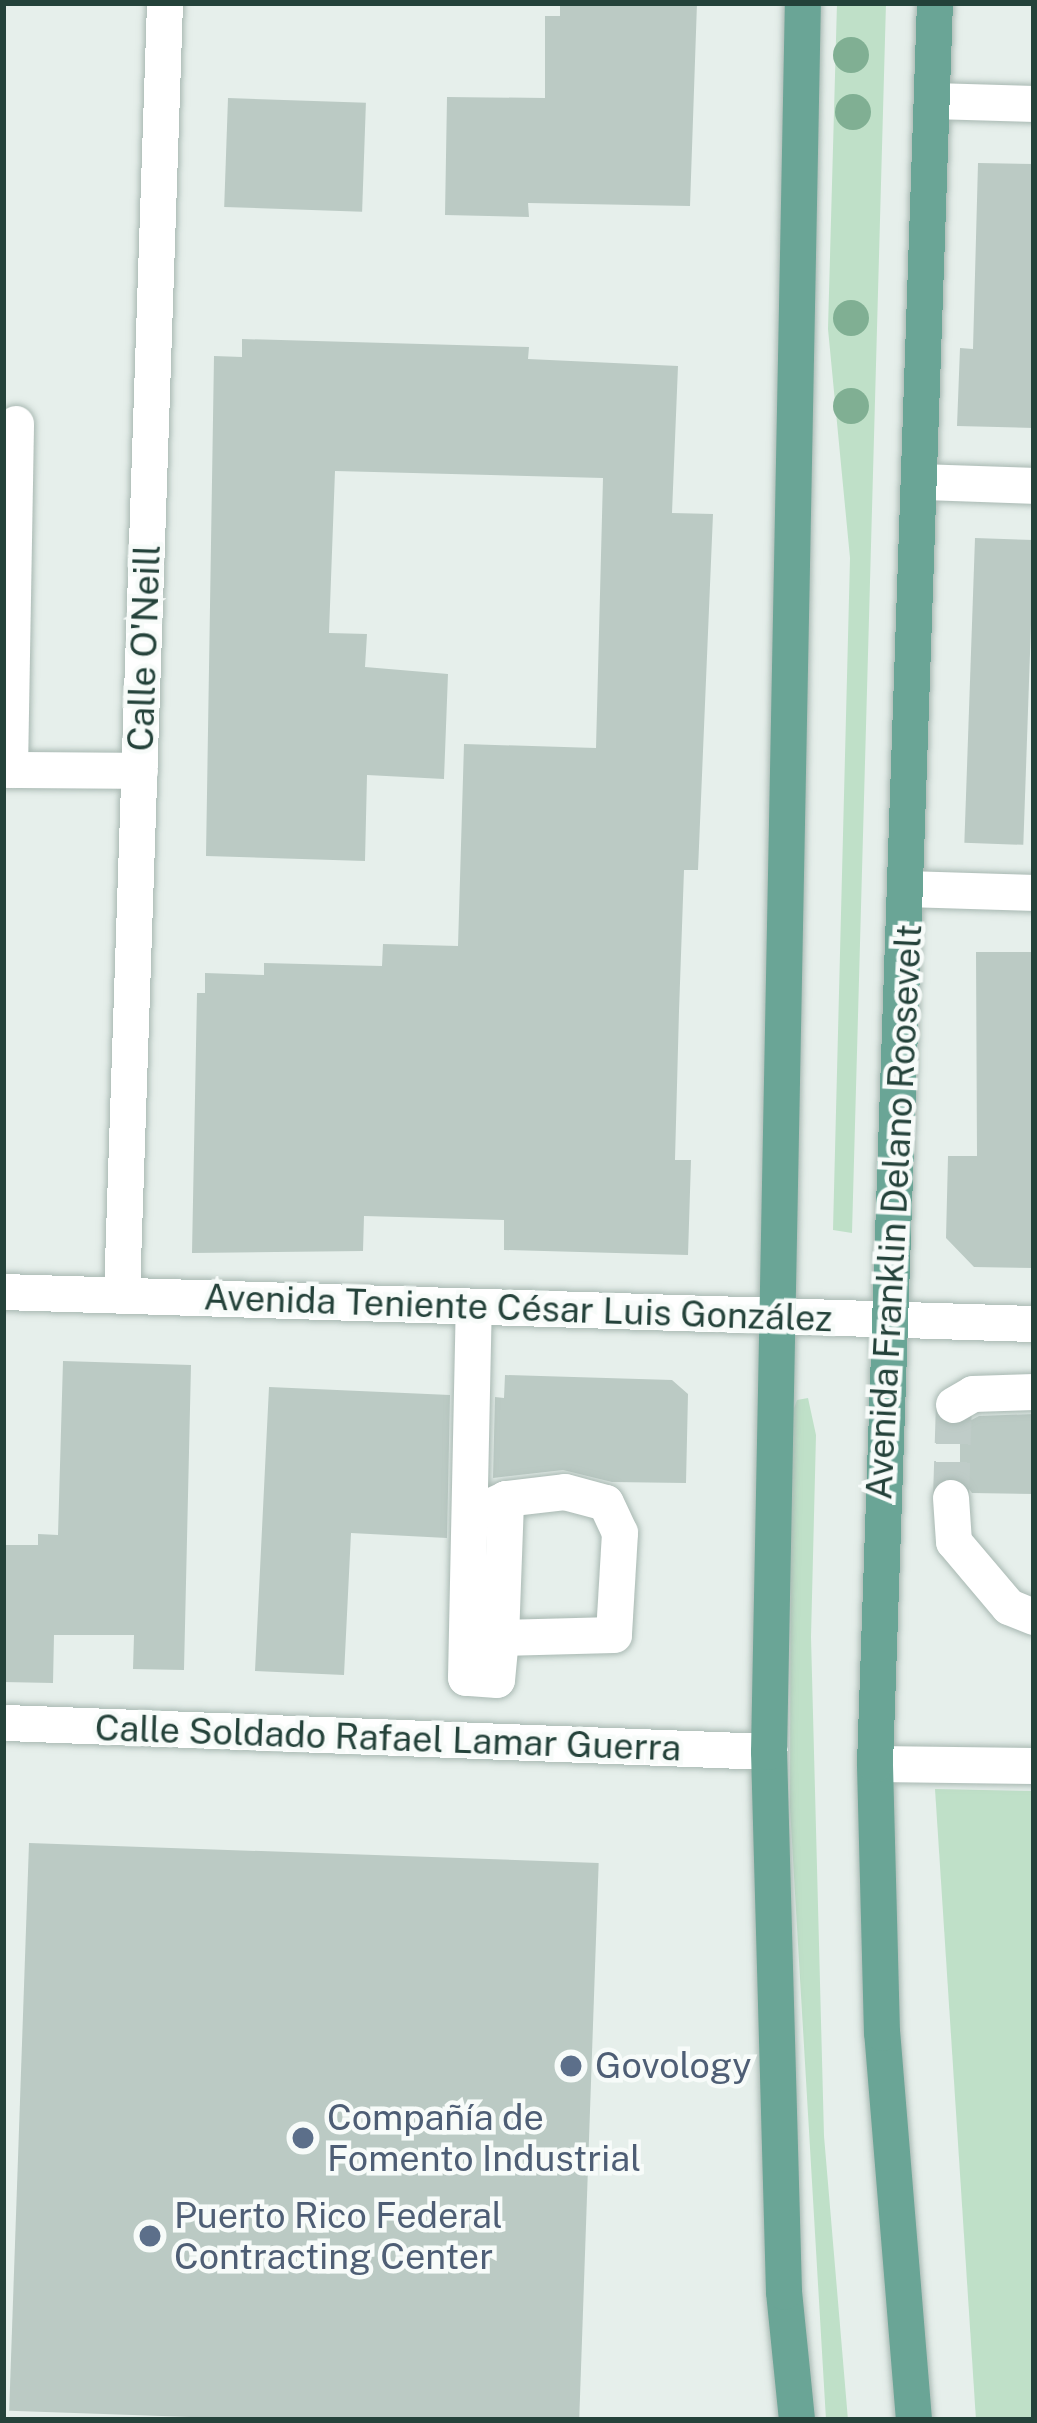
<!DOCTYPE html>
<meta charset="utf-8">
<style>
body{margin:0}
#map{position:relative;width:1037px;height:2423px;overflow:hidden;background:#e6efeb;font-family:"Public Sans",sans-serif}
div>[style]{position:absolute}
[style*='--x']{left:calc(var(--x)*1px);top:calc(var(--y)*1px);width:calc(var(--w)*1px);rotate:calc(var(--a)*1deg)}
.green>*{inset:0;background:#bfe0c8}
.building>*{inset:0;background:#bbcac4;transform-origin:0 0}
.minor-tunnel>*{height:36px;margin-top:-18px;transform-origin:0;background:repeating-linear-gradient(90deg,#bfccc8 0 36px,transparent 0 54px)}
.roads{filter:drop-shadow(0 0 3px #a8b8b2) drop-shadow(0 0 3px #a8b8b2)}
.minor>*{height:36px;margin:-18px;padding:0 18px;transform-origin:18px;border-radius:18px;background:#fff}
.major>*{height:36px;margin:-18px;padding:0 18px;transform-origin:18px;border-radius:18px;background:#6aa596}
.trees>*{width:36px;height:36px;margin:-18px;border-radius:50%;background:#80af93}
.dots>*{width:33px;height:33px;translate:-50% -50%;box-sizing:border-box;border:6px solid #f7fbf9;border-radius:50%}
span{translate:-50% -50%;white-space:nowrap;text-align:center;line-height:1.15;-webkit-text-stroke:9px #f7fbf9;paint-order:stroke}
.street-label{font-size:36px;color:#24423a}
.service-label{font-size:36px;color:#4e5e75}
.left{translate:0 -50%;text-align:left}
.frame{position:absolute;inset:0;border:6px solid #24423a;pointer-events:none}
</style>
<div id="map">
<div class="green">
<i style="clip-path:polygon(837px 3px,886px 3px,852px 1233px,833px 1230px,850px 558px,828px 329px)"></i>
<i style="clip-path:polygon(808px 1398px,816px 1435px,811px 1637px,824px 2136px,848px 2420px,826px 2420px,790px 1808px,791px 1416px,797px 1400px)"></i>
<i style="clip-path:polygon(935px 1789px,1034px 1791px,1034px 2420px,976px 2420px)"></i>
</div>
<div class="building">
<i style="clip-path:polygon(560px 3px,697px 3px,690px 206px,528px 203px,529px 217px,445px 215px,447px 97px,545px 98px,545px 16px,560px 16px)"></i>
<i style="left:228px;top:98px;width:138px;height:109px;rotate:2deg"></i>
<i style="clip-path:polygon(978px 163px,1034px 164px,1034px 428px,957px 426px,960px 348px,973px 349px)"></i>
<i style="clip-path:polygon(242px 339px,529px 347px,528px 359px,678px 366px,672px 513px,713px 514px,698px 870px,684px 870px,679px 1011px,675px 1160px,691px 1160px,688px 1255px,504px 1250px,504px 1220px,364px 1216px,363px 1251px,192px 1253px,197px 993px,205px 993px,205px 973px,264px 975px,264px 963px,382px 966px,383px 944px,458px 946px,464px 744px,596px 748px,603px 478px,335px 471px,329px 633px,367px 634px,365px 667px,448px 674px,444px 779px,367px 775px,365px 861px,206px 856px,214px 356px,242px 357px)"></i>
<i style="left:975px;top:538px;width:59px;height:305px;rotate:2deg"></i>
<i style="clip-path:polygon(976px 952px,1034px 952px,1034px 1268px,974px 1267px,946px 1238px,948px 1156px,977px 1156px)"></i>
<i style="clip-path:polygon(63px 1361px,191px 1365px,184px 1670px,133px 1669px,134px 1635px,54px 1635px,53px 1683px,3px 1682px,3px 1545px,38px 1545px,38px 1534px,58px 1535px)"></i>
<i style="clip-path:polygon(505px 1375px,672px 1380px,688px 1394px,686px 1483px,612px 1482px,563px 1470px,493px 1478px,495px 1397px,504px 1398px)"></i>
<i style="clip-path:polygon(269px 1387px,450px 1395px,447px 1538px,351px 1533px,344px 1675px,255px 1671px)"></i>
<i style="clip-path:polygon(1034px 1414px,1034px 1494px,972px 1493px,960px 1477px,960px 1426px,979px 1416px)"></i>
<i style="left:29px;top:1843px;width:570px;height:568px;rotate:2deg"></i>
</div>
<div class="minor-tunnel">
<i style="--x:951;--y:1498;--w:93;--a:-88.2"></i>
</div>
<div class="roads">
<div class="minor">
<i style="--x:934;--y:101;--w:100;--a:1.7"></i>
<i style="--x:922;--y:482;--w:112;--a:2"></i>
<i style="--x:3;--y:770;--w:137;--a:0.4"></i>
<i style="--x:10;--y:770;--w:346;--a:-89"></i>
<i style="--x:908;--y:889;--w:126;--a:1.8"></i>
<i style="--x:3;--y:1292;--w:1031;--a:1.78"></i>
<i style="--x:122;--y:1293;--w:1291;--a:-88.09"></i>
<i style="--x:954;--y:1405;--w:22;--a:-30"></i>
<i style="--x:973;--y:1394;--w:61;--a:-1.9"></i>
<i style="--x:951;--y:1498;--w:44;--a:86.1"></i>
<i style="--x:954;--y:1542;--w:85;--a:49.8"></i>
<i style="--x:1009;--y:1607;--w:27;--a:22"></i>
<i style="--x:472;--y:1515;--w:38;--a:-25"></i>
<i style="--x:506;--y:1499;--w:59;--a:-6.8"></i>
<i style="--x:565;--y:1492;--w:42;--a:15"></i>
<i style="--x:606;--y:1503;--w:33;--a:65"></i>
<i style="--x:620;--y:1533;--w:102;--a:93.4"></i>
<i style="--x:614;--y:1635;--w:113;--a:178.5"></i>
<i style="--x:501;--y:1638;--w:42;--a:95.4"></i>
<i style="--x:497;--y:1680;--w:31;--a:-176"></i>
<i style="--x:466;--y:1678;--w:371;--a:-88.8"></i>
<i style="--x:501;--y:1638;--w:139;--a:-87.9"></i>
<i style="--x:7;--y:1723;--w:763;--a:2.18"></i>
<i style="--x:875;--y:1764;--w:159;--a:0.7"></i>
</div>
<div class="major">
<i style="--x:797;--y:2420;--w:129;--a:-95.8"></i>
<i style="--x:784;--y:2292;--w:540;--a:-91.59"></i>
<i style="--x:769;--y:1752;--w:1749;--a:-88.89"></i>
<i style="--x:914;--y:2420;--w:388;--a:-94.7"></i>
<i style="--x:882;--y:2033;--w:269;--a:-91.5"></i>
<i style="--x:875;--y:1764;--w:1762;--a:-88.05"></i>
</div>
</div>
<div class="trees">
<i style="left:851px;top:55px"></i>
<i style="left:853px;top:112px"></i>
<i style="left:851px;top:318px"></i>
<i style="left:851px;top:406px"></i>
</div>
<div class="dots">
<i style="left:571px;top:2066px;background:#5c6f8a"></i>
<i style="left:303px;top:2138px;background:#5c6f8a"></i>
<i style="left:150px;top:2236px;background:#5c6f8a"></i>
</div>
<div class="street-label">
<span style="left:144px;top:648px;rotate:-88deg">Calle O'Neill</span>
<span style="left:894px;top:1212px;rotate:-87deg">Avenida Franklin Delano Roosevelt</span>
<span style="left:518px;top:1308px;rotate:2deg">Avenida Teniente César Luis González</span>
<span style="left:388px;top:1738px;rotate:2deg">Calle Soldado Rafael Lamar Guerra</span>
</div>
<div class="service-label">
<span class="left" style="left:595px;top:2066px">Govology</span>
<span class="left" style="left:327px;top:2138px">Compañía de<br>Fomento Industrial</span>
<span class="left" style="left:174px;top:2236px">Puerto Rico Federal<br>Contracting Center</span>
</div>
<div class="frame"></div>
</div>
